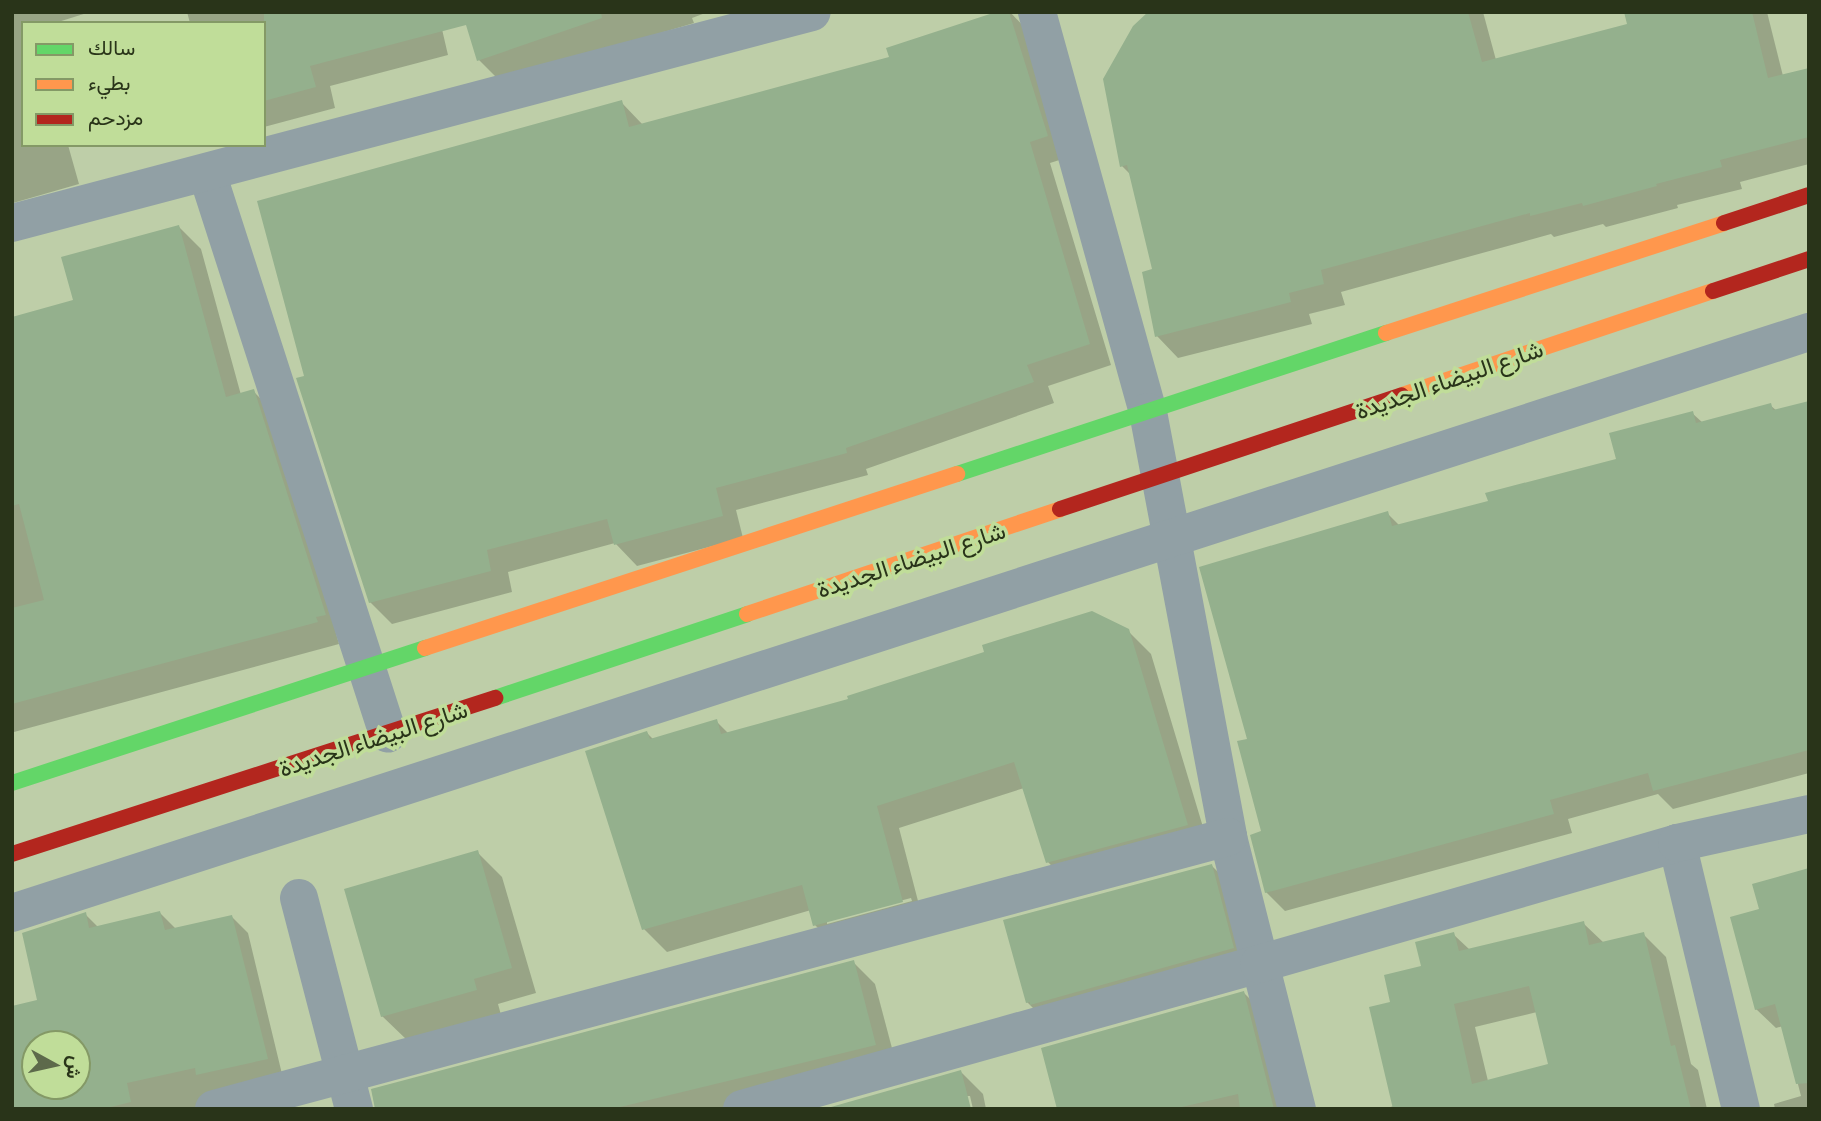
<!DOCTYPE html>
<meta charset="utf-8">
<style>
body{margin:0}
#map{position:relative;width:1821px;height:1121px;overflow:hidden;background:#becea8;font-family:Commissioner,Vazirmatn,sans-serif}
div>[style]{position:absolute}
[style*='--x']{left:calc(var(--x)*1px);top:calc(var(--y)*1px);width:calc(var(--w)*1px);rotate:calc(var(--a)*1deg)}
.shadow>*{inset:0;background:#0003}
.building>*{inset:0;background:#94b08d}
.street>*{height:38px;margin:-19px;padding:0 19px;transform-origin:19px;border-radius:19px;background:#91a0a5}
.fast>*{height:16px;margin:-8px;padding:0 8px;transform-origin:8px;border-radius:8px;background:#63d668}
.slow>*{height:16px;margin:-8px;padding:0 8px;transform-origin:8px;border-radius:8px;background:#ff974d}
.jam>*{height:16px;margin:-8px;padding:0 8px;transform-origin:8px;border-radius:8px;background:#b3261e}
span{translate:-50% -50%;white-space:nowrap;text-align:center;line-height:1.15;-webkit-text-stroke:7px #c0dd99;paint-order:stroke}
.street-label{font-size:24px;color:#293419}
.frame{position:absolute;inset:0;border:14px solid #293419;pointer-events:none}
.legend{position:absolute;left:21px;top:21px;width:245px;height:126px;box-sizing:border-box;background:#c0dd99;border:2px solid #849966;margin:0;padding:9px 12px;list-style:none;font-size:21px;color:#293419}
.legend li{display:flex;align-items:center;gap:14px;height:35px}
.legend b{width:35px;border:2px solid #849966}
.north{position:absolute;left:21px;top:1030px;width:70px;height:70px;box-sizing:border-box;background:#c0dd99;border:2px solid #849966;border-radius:50%;rotate:98deg;font-size:19px;font-weight:700;line-height:28px;text-align:center;color:#293419}
.north::after{content:'';display:block;margin:auto;width:24px;height:32px;background:#5d6a4b;clip-path:polygon(50% 0,100% 100%,50% 72%,0 100%)}
</style>
<div id="map">
<div class="shadow">
<i style="clip-path:polygon(12px 12px,90px 12px,55px 23px,23px 23px,23px 145px,68px 145px,79px 184px,13px 203px)"></i>
<i style="clip-path:polygon(187px 12px,438px 12px,448px 55px,330px 86px,335px 108px,264px 127px,264px 23px,190px 23px)"></i>
<i style="clip-path:polygon(463px 12px,708px 12px,692px 18px,694px 23px,500px 81px,479px 60px)"></i>
<i style="clip-path:polygon(1002px 12px,1010px 12px,1029px 32px,1069px 157px,1050px 163px,1111px 365px,1048px 386px,1054px 403px,866px 469px,868px 475px,736px 510px,743px 538px,637px 566px,615px 543px,508px 572px,512px 592px,392px 624px,370px 602px,306px 377px,621px 102px,643px 125px,891px 58px)"></i>
<i style="clip-path:polygon(1151px 12px,1483px 12px,1496px 60px,1629px 25px,1629px 12px,1767px 12px,1783px 76px,1809px 69px,1809px 164px,1740px 182px,1742px 189px,1677px 205px,1678px 208px,1606px 227px,1603px 224px,1554px 237px,1551px 234px,1341px 292px,1345px 305px,1309px 314px,1312px 324px,1178px 358px,1157px 336px,1154px 271px,1131px 175px,1122px 166px)"></i>
<i style="clip-path:polygon(178px 226px,201px 249px,241px 395px,253px 391px,276px 414px,339px 644px,14px 732px,12px 319px,75px 301px)"></i>
<i style="clip-path:polygon(1809px 402px,1809px 773px,1673px 809px,1658px 794px,1568px 819px,1572px 833px,1285px 911px,1266px 892px,1263px 833px,1249px 740px,1387px 513px,1400px 526px,1490px 502px,1618px 460px,1692px 413px,1703px 423px,1770px 405px,1777px 411px)"></i>
<i style="clip-path:polygon(evenodd,1128px 631px,1151px 654px,1209px 847px,1070px 885px,1048px 862px,1024px 788px,899px 828px,924px 924px,837px 947px,815px 925px,811px 910px,667px 952px,644px 929px,647px 733px,654px 740px,716px 721px,728px 733px,1128px 631px,911px 898px,912px 901px,827px 924px,827px 920px,911px 898px)"></i>
<i style="clip-path:polygon(477px 852px,502px 877px,536px 993px,498px 1004px,501px 1015px,408px 1041px,382px 1016px)"></i>
<i style="clip-path:polygon(1212px 866px,1234px 888px,1255px 970px,1049px 1024px,1027px 1002px)"></i>
<i style="clip-path:polygon(1809px 870px,1809px 1109px,1775px 1109px,1774px 1104px,1801px 1096px,1783px 1026px,1776px 1028px,1756px 1009px,1761px 910px)"></i>
<i style="clip-path:polygon(evenodd,160px 913px,177px 930px,232px 917px,248px 933px,282px 1074px,214px 1109px,12px 1109px,40px 1002px,85px 914px,98px 927px,160px 913px,35px 1044px,77px 1044px,77px 1086px,35px 1086px,35px 1044px)"></i>
<i style="clip-path:polygon(evenodd,1583px 923px,1604px 943px,1643px 934px,1666px 957px,1691px 1064px,1698px 1070px,1707px 1109px,1383px 1109px,1394px 1106px,1392px 1003px,1453px 934px,1470px 950px,1583px 923px,1537px 1012px,1550px 1065px,1488px 1081px,1475px 1027px,1537px 1012px)"></i>
<i style="clip-path:polygon(853px 962px,875px 984px,897px 1067px,767px 1109px,401px 1109px)"></i>
<i style="clip-path:polygon(1244px 993px,1266px 1015px,1285px 1109px,1059px 1109px)"></i>
<i style="clip-path:polygon(961px 1072px,983px 1094px,986px 1109px,973px 1109px,970px 1096px,966px 1096px)"></i>
</div>
<div class="building">
<i style="clip-path:polygon(264px 12px,601px 12px,602px 18px,477px 61px,466px 25px,310px 66px,316px 87px,264px 101px)"></i>
<i style="clip-path:polygon(996px 12px,1009px 12px,1048px 136px,1030px 142px,1090px 344px,1027px 365px,1034px 382px,846px 448px,847px 453px,716px 488px,723px 516px,614px 545px,607px 519px,487px 550px,491px 571px,369px 603px,296px 378px,304px 376px,257px 201px,622px 100px,629px 127px,889px 57px,886px 48px)"></i>
<i style="clip-path:polygon(1148px 12px,1468px 12px,1482px 62px,1627px 24px,1624px 12px,1752px 12px,1768px 78px,1809px 68px,1809px 137px,1720px 160px,1722px 167px,1656px 184px,1657px 186px,1583px 206px,1582px 203px,1530px 216px,1530px 213px,1321px 270px,1324px 284px,1289px 293px,1291px 302px,1155px 337px,1142px 272px,1152px 269px,1127px 165px,1120px 167px,1103px 79px,1133px 26px)"></i>
<i style="clip-path:polygon(179px 225px,226px 397px,254px 389px,326px 615px,316px 617px,318px 622px,12px 704px,12px 608px,44px 600px,19px 504px,12px 506px,12px 317px,73px 300px,61px 257px)"></i>
<i style="clip-path:polygon(1809px 401px,1809px 750px,1653px 791px,1648px 773px,1550px 800px,1554px 814px,1265px 893px,1250px 835px,1261px 831px,1237px 741px,1247px 739px,1199px 567px,1388px 511px,1392px 526px,1488px 501px,1485px 493px,1616px 459px,1609px 433px,1693px 411px,1696px 423px,1771px 403px,1773px 410px)"></i>
<i style="clip-path:polygon(1092px 611px,1129px 629px,1188px 825px,1046px 863px,1014px 762px,877px 806px,903px 902px,813px 926px,802px 885px,642px 930px,585px 751px,647px 731px,650px 739px,717px 719px,721px 734px,848px 699px,847px 696px,984px 652px,982px 645px)"></i>
<i style="clip-path:polygon(478px 850px,512px 968px,474px 979px,477px 990px,381px 1017px,344px 889px)"></i>
<i style="clip-path:polygon(1212px 864px,1234px 948px,1030px 1005px,1030px 1002px,1026px 1003px,1003px 920px)"></i>
<i style="clip-path:polygon(1809px 868px,1809px 1083px,1796px 1084px,1775px 1004px,1755px 1010px,1730px 917px,1759px 909px,1752px 884px)"></i>
<i style="clip-path:polygon(evenodd,160px 911px,165px 930px,232px 915px,268px 1059px,196px 1075px,195px 1068px,127px 1083px,131px 1102px,103px 1109px,12px 1109px,12px 1006px,37px 1000px,22px 933px,86px 912px,89px 928px,160px 911px,35px 1044px,77px 1044px,77px 1086px,35px 1086px,35px 1044px)"></i>
<i style="clip-path:polygon(evenodd,1584px 921px,1589px 945px,1644px 932px,1671px 1046px,1675px 1045px,1691px 1109px,1393px 1109px,1369px 1007px,1390px 1002px,1384px 975px,1421px 966px,1415px 942px,1454px 932px,1459px 951px,1584px 921px,1529px 986px,1548px 1064px,1472px 1084px,1454px 1004px,1529px 986px)"></i>
<i style="clip-path:polygon(854px 960px,876px 1045px,612px 1109px,375px 1109px,371px 1089px)"></i>
<i style="clip-path:polygon(1244px 991px,1274px 1109px,1240px 1109px,1238px 1094px,1173px 1109px,1057px 1109px,1041px 1048px)"></i>
<i style="clip-path:polygon(961px 1070px,971px 1109px,824px 1109px)"></i>
</div>
<div class="street">
<i style="--x:1037;--y:12;--w:415;--a:74.5"></i>
<i style="--x:1148;--y:412;--w:432;--a:79.3"></i>
<i style="--x:1228;--y:837;--w:281;--a:75.8"></i>
<i style="--x:207;--y:173;--w:589;--a:72.12"></i>
<i style="--x:12;--y:223;--w:827;--a:-14.78"></i>
<i style="--x:1677;--y:843;--w:274;--a:76.5"></i>
<i style="--x:299;--y:898;--w:218;--a:75.4"></i>
<i style="--x:12;--y:913;--w:1889;--a:-17.92"></i>
<i style="--x:214;--y:1109;--w:1050;--a:-15.02"></i>
<i style="--x:742;--y:1109;--w:537;--a:-15.67"></i>
<i style="--x:1259;--y:964;--w:435;--a:-16.1"></i>
<i style="--x:1677;--y:843;--w:135;--a:-12.4"></i>
</div>
<div class="fast">
<i style="--x:957;--y:474;--w:452;--a:-18.2"></i>
<i style="--x:495;--y:698;--w:266;--a:-18.4"></i>
<i style="--x:12;--y:783;--w:435;--a:-18.1"></i>
</div>
<div class="slow">
<i style="--x:1386;--y:333;--w:355;--a:-18"></i>
<i style="--x:1402;--y:395;--w:328;--a:-18.5"></i>
<i style="--x:747;--y:614;--w:330;--a:-18.5"></i>
<i style="--x:425;--y:648;--w:560;--a:-18.11"></i>
</div>
<div class="jam">
<i style="--x:1724;--y:223;--w:89;--a:-18.2"></i>
<i style="--x:1713;--y:291;--w:101;--a:-18.4"></i>
<i style="--x:1060;--y:509;--w:360;--a:-18.4"></i>
<i style="--x:12;--y:854;--w:508;--a:-17.9"></i>
</div>
<div class="street-label">
<span style="left:1449px;top:379px;rotate:-19deg">شارع البيضاء الجديدة</span>
<span style="left:911px;top:559px;rotate:-18deg">شارع البيضاء الجديدة</span>
<span style="left:373px;top:738px;rotate:-18deg">شارع البيضاء الجديدة</span>
</div>
<div class="frame"></div>
<ul class="legend">
<li><b style="height:9px;background:#63d668"></b>سالك</li>
<li><b style="height:9px;background:#ff974d"></b>بطيء</li>
<li><b style="height:9px;background:#b3261e"></b>مزدحم</li>
</ul>
<div class="north">ش</div>
</div>
